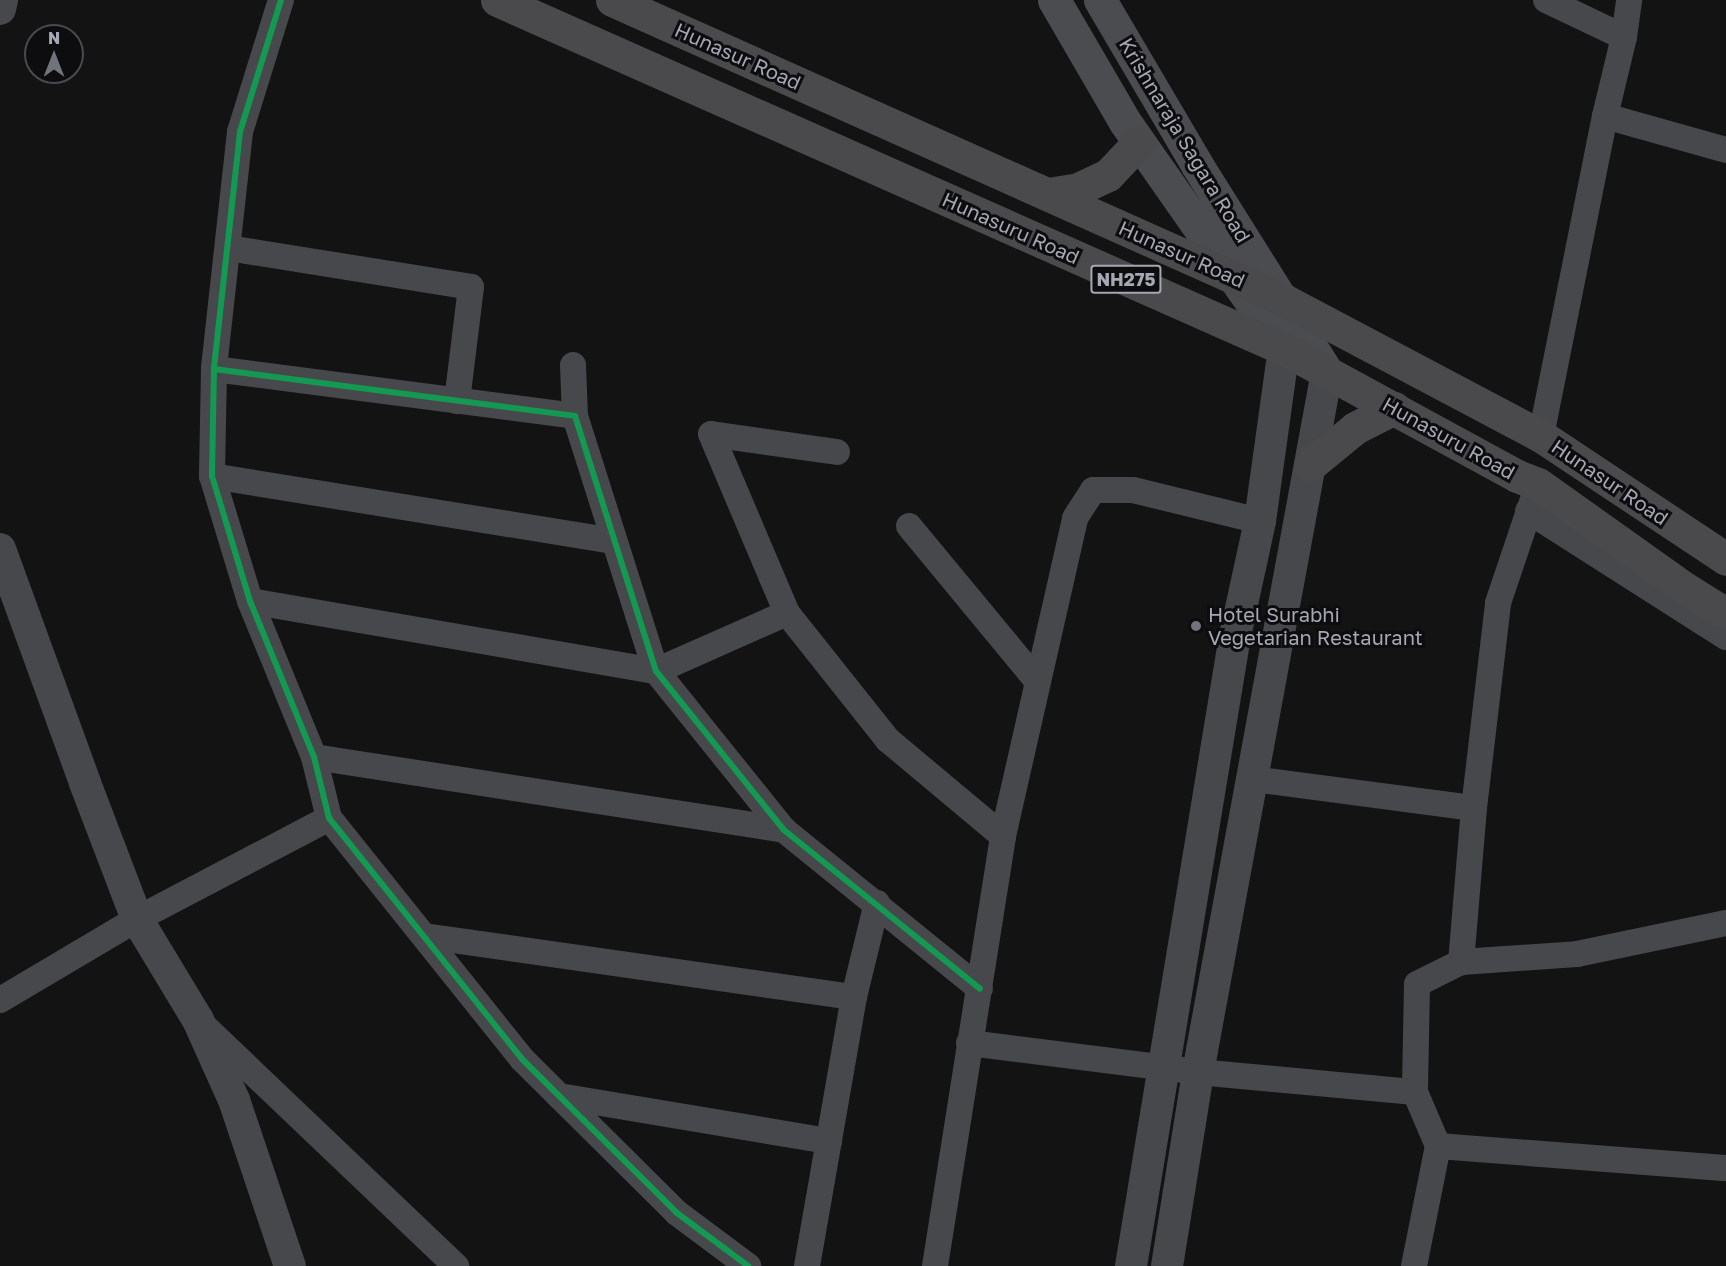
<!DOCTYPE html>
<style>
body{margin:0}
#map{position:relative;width:1726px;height:1266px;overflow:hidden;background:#131313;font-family:"Golos Text",sans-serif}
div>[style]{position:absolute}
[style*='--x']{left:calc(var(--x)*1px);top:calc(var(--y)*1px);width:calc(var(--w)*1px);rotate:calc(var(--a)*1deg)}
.minor>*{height:26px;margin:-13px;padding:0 13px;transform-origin:13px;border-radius:13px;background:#47484c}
.tertiary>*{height:32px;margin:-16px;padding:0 16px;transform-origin:16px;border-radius:16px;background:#47484c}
.secondary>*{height:33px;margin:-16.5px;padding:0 16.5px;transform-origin:16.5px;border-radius:16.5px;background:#4b4c50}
.trunk>*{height:33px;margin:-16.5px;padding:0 16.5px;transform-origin:16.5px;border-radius:16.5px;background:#4a4a4d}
.cycleway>*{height:6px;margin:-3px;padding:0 3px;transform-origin:3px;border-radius:3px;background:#139951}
.dots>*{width:16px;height:16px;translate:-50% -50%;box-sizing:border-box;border:3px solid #0d0d0f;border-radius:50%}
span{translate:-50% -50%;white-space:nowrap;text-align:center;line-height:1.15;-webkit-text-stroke:6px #0d0d0f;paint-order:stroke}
.shield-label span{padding:2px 4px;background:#0d0d0f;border:2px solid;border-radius:4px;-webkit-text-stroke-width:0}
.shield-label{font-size:18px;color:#a5a8b3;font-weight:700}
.street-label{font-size:20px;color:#a5a8b3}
.poi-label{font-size:20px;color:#a5a8b3}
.left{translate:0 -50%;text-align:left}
.north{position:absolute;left:24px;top:24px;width:60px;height:60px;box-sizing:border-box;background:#0d0d0f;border:2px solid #4a4b51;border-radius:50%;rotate:0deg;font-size:16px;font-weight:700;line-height:24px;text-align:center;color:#a5a8b3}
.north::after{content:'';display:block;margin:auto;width:21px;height:27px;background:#72747b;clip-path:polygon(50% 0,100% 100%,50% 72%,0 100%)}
</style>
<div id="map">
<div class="minor">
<i style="--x:281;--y:0;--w:138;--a:107.3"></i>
<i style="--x:240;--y:132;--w:238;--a:96.3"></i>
<i style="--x:214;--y:369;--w:107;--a:91.1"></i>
<i style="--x:212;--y:476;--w:131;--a:73.1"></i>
<i style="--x:250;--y:601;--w:169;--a:67.7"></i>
<i style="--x:314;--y:757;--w:63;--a:76.2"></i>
<i style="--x:329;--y:818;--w:309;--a:51.3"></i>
<i style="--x:522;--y:1059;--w:218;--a:44.8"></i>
<i style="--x:677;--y:1213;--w:89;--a:36.7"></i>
<i style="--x:1546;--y:0;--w:86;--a:25.4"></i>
<i style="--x:1605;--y:116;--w:126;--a:15.7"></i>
<i style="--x:228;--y:248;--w:246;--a:9.1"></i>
<i style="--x:471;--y:287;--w:115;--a:97"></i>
<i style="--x:573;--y:365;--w:51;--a:87.8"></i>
<i style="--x:214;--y:369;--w:364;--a:7.4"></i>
<i style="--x:575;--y:416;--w:268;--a:72.4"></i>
<i style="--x:656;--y:671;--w:204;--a:51.2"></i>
<i style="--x:784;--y:830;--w:252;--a:39"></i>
<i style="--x:1541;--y:436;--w:326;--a:-78.7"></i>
<i style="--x:1605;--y:116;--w:81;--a:-76.5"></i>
<i style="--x:1624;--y:37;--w:37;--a:-82"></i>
<i style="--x:837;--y:452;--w:127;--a:-171.9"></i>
<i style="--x:711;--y:434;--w:194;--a:67"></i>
<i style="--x:787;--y:613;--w:162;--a:51.5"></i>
<i style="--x:888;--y:740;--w:150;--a:39.9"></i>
<i style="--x:212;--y:476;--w:406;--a:9.2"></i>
<i style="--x:1528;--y:511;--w:235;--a:32.5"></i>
<i style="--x:909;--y:526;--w:202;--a:50.4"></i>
<i style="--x:250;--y:601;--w:412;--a:9.8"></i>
<i style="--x:656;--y:671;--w:143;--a:-23.9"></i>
<i style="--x:314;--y:757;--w:476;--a:8.8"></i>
<i style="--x:1253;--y:779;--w:223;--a:7.5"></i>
<i style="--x:1474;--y:808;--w:155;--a:94.8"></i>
<i style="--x:1461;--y:962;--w:49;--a:153.4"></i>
<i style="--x:1417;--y:984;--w:108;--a:91.1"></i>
<i style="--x:1474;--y:808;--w:206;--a:-83.3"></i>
<i style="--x:1498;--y:603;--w:126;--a:-71.4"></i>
<i style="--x:424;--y:936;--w:434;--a:8.1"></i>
<i style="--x:1461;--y:962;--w:116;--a:-3.9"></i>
<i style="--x:1577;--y:954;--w:152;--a:-11.8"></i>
<i style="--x:0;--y:1000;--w:159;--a:-30.6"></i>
<i style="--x:137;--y:919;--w:217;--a:-27.7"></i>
<i style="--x:205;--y:1027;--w:347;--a:43.6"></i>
<i style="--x:969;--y:1043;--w:231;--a:7.2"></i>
<i style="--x:1198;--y:1072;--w:218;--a:5.3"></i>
<i style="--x:1415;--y:1092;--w:59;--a:66.9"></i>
<i style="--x:1438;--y:1146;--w:289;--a:4.4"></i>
<i style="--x:559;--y:1096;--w:274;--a:9.5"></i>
<i style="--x:807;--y:1266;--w:273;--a:-80.1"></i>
<i style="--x:854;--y:997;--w:97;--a:-76.3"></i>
<i style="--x:935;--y:1266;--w:435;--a:-81"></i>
<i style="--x:1003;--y:836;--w:326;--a:-77.2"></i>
<i style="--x:1075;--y:518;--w:33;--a:-57"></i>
<i style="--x:1093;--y:490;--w:40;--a:0"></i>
<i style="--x:1133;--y:490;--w:131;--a:13.7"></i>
<i style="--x:1414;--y:1266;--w:122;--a:-78.7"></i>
</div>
<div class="tertiary">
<i style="--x:0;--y:9;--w:9;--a:-77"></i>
<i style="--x:0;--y:549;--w:249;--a:70"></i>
<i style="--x:85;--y:783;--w:146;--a:69.1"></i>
<i style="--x:137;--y:919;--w:118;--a:58.9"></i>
<i style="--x:198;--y:1020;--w:88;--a:65.8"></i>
<i style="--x:234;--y:1100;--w:175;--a:71.4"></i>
<i style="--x:1131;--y:1266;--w:639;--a:-80.63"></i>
<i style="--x:1235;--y:636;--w:118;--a:-77.7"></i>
<i style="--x:1260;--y:521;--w:174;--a:-82.1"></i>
<i style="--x:1167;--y:1266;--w:196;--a:-80.9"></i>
<i style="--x:1198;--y:1072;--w:712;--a:-79.56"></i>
</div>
<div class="secondary">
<i style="--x:1054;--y:0;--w:141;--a:59.8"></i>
<i style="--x:1125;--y:122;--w:277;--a:55"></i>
<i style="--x:1100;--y:0;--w:191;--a:59.5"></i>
<i style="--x:1197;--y:165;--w:244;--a:57.9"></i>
</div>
<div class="trunk">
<i style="--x:497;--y:0;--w:861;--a:23.92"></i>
<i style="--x:1284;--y:349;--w:265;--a:28.6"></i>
<i style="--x:1517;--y:476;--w:22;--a:21"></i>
<i style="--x:1538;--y:484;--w:181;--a:35.4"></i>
<i style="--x:1686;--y:589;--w:47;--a:32"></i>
<i style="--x:612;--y:0;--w:736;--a:24.06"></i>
<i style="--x:1284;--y:300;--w:291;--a:27.9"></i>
<i style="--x:1541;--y:436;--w:222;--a:33.6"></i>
<i style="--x:1048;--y:194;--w:30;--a:-9"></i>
<i style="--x:1078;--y:189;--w:33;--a:-25"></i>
<i style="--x:1108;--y:175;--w:45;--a:-46.8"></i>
<i style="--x:1310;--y:465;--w:58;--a:-39.4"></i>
<i style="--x:1355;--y:428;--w:44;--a:-27.1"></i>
</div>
<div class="cycleway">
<i style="--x:281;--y:0;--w:138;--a:107.3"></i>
<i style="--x:240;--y:132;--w:238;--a:96.3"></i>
<i style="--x:214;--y:369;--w:107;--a:91.1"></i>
<i style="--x:212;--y:476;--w:131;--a:73.1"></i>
<i style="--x:250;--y:601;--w:169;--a:67.7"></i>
<i style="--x:314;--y:757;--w:63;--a:76.2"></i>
<i style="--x:329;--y:818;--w:309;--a:51.3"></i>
<i style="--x:522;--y:1059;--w:218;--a:44.8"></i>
<i style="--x:677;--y:1213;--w:89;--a:36.7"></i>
<i style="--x:214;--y:369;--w:364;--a:7.4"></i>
<i style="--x:575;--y:416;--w:268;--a:72.4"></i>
<i style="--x:656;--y:671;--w:204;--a:51.2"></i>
<i style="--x:784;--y:830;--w:252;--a:39"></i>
</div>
<div class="dots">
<i style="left:1196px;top:626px;background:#72747b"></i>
</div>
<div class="shield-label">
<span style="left:1126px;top:279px">NH275</span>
</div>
<div class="street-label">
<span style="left:738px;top:56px;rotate:24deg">Hunasur Road</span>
<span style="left:1185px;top:140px;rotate:59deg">Krishnaraja Sagara Road</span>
<span style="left:1011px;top:228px;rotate:24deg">Hunasuru Road</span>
<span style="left:1182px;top:254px;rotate:24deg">Hunasur Road</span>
<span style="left:1449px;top:438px;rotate:29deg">Hunasuru Road</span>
<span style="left:1610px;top:482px;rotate:34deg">Hunasur Road</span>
</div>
<div class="poi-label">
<span class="left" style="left:1208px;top:626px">Hotel Surabhi<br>Vegetarian Restaurant</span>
</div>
<div class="north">N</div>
</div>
